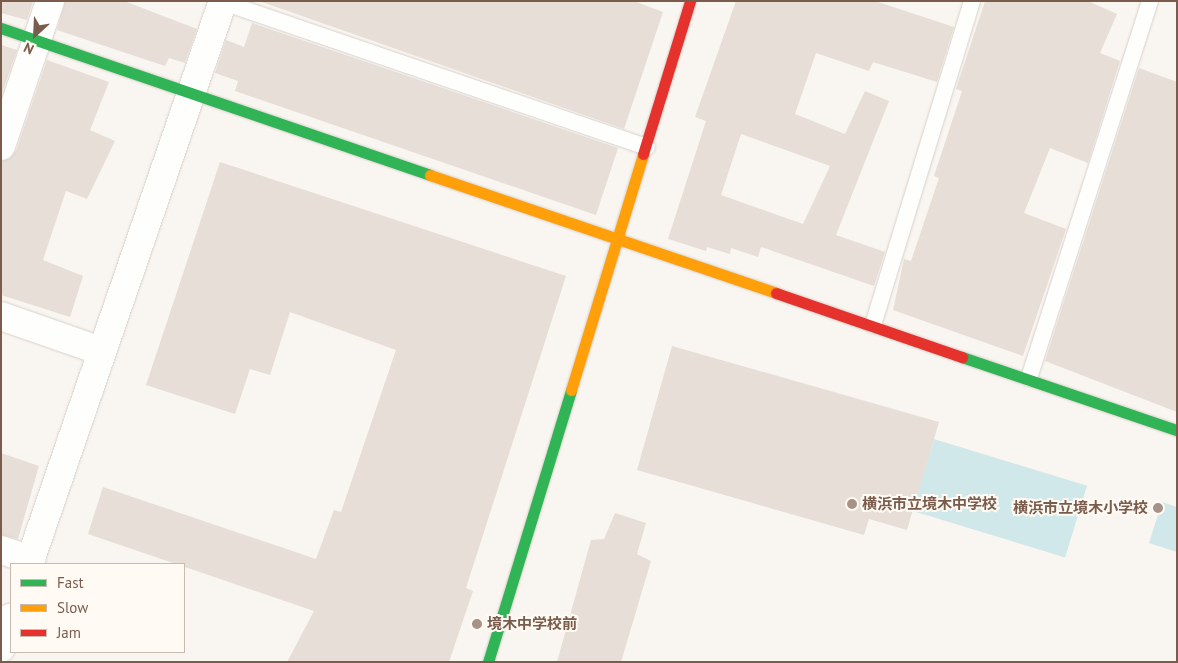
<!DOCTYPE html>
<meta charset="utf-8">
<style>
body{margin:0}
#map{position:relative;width:1178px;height:663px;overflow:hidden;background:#f9f5f0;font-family:"PT Sans","Noto Sans JP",sans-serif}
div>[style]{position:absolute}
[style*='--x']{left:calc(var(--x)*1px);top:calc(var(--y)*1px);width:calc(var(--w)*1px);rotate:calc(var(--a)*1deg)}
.water>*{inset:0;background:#d0e8ea;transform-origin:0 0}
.building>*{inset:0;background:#e6ded7}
.roads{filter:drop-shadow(0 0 1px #d7d1cb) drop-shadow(0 0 1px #d7d1cb)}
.lane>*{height:16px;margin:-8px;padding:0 8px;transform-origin:8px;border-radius:8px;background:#fefefd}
.street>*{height:28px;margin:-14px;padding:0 14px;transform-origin:14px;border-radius:14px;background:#fefefd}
.fast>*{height:11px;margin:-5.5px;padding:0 5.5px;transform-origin:5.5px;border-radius:5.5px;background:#30b455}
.slow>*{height:11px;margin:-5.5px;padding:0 5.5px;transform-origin:5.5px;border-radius:5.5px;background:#ff9f0a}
.jam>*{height:11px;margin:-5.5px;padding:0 5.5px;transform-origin:5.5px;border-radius:5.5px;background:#e5322d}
.dots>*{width:14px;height:14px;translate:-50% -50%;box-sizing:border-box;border:2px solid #fffaf3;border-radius:50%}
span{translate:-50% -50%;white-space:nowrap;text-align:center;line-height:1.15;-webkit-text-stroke:4px #fffaf3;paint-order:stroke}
.poi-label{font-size:15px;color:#7a5c4d;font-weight:700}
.left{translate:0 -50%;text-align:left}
.right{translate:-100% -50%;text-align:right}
.frame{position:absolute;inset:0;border:2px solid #7a5c4d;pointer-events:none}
.legend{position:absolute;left:10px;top:563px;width:175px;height:90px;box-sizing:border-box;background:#fffaf3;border:1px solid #cabbb1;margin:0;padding:6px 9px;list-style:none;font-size:15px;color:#7a5c4d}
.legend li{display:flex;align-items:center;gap:10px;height:25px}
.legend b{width:25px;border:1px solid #cabbb1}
.north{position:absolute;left:10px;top:10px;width:50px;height:50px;-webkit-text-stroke:4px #fffaf3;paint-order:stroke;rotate:205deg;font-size:14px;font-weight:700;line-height:20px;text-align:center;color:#7a5c4d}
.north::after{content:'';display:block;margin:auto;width:18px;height:22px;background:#7a5c4d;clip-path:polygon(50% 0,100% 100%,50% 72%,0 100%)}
</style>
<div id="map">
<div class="water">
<i style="left:934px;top:439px;width:160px;height:75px;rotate:17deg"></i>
<i style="clip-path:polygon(1162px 502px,1177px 507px,1177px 552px,1149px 543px)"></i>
</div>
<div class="building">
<i style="clip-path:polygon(1px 1px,33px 1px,27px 20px,1px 13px)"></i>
<i style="clip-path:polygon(65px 1px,124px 1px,197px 29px,185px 63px,169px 58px,165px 66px,57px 30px)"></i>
<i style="clip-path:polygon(259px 1px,634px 1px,663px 12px,624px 129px)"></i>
<i style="clip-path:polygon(evenodd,736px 1px,875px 1px,954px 27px,937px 82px,873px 62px,869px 71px,816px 53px,795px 114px,845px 134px,865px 91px,889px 101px,836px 235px,885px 252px,874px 286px,761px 247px,758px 257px,731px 248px,730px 254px,707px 247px,706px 251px,668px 239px,706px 121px,695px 117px,736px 1px,741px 134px,830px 166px,803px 224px,721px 195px,741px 134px)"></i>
<i style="clip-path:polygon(985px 1px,1088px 1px,1117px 14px,1100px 53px,1120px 61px,1088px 163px,1050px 148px,1024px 213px,1066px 229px,1023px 356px,893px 310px,904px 259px,911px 261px,939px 178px,934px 176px,962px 91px,956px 89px)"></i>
<i style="clip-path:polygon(252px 23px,618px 148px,596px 215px,235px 91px,238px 81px,215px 73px,226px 40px,244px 47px)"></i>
<i style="clip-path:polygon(1px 45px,17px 50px,1px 96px)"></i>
<i style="clip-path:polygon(47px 60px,109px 82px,90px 130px,115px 141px,87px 199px,66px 191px,43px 260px,83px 276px,70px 317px,1px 295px,1px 161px,16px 151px)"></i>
<i style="clip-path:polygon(1139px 68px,1177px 82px,1177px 412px,1045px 361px)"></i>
<i style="clip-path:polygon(220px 162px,566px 276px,466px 588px,473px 591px,449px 662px,287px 662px,314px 611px,88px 534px,103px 487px,316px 559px,334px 510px,341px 512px,396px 350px,290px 312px,270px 375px,250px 369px,235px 414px,146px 385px)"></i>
<i style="clip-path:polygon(672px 346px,939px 422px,907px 530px,869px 519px,864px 535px,637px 470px)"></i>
<i style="clip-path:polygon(1px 453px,39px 466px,18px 539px,1px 535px)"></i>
<i style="clip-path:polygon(615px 513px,646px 523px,637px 554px,651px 561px,621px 662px,557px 662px,591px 540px,604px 539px)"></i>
</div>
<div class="roads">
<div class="lane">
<i style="--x:223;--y:2;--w:448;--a:18.9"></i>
<i style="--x:873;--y:325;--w:339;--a:-73"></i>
<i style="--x:1029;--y:378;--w:396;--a:-72.2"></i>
</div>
<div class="street">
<i style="--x:1;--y:146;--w:153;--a:-71.3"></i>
<i style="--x:1;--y:316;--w:106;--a:19.3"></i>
<i style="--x:1;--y:550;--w:32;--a:18"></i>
<i style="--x:29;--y:564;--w:595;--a:-70.99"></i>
<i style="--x:1;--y:648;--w:32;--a:-72"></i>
</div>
<div class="fast">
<i style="--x:1;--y:28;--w:453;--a:18.9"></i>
<i style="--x:962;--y:357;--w:227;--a:18.8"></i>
<i style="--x:488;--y:662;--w:284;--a:-73"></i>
</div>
<div class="slow">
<i style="--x:430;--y:175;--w:366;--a:18.8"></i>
<i style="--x:571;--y:390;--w:247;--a:-73"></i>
</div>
<div class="jam">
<i style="--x:643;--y:154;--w:160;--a:-72.9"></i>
<i style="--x:776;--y:293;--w:197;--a:19"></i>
</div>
</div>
<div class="dots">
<i style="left:852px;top:504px;background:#a69286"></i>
<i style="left:1158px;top:508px;background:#a69286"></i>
<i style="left:477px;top:624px;background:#a69286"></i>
</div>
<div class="poi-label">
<span class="left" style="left:862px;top:504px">横浜市立境木中学校</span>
<span class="right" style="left:1148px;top:508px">横浜市立境木小学校</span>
<span class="left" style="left:487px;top:624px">境木中学校前</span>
</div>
<div class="frame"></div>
<ul class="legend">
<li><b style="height:6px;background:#30b455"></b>Fast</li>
<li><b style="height:6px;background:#ff9f0a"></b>Slow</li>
<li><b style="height:6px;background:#e5322d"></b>Jam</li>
</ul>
<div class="north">N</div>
</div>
